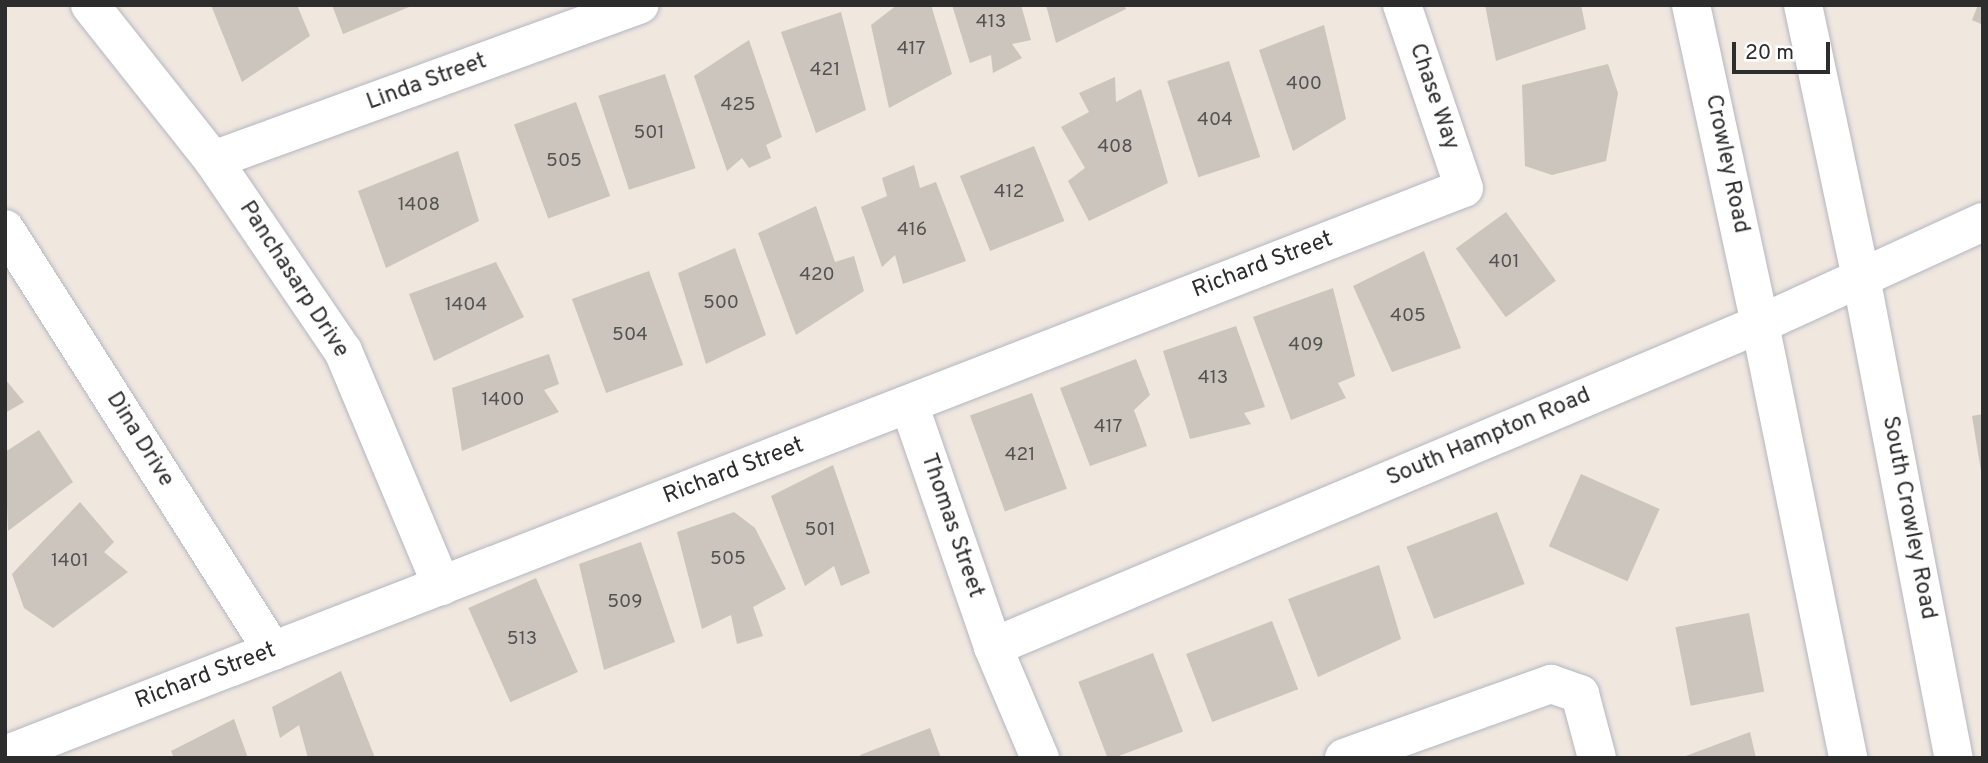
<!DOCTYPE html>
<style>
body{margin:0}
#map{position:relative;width:1988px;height:763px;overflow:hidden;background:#f0e7df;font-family:Overpass,sans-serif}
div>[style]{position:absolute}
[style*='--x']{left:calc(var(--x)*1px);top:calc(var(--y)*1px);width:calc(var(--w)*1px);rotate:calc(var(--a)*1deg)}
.building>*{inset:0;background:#cbc5bd;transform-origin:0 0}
.roads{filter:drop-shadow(0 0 2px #b3b7c2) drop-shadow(0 0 2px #b3b7c2)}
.minor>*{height:38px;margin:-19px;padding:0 19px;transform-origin:19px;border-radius:19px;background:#fff}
.tertiary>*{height:38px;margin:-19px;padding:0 19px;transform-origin:19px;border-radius:19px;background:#fff}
.secondary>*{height:38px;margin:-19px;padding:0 19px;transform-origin:19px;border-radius:19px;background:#fff}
span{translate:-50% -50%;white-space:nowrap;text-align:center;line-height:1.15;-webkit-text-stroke:6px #fff;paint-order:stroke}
.number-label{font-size:19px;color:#545351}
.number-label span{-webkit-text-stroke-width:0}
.street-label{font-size:23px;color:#2d2d2d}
.frame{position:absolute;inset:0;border:7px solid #2d2d2d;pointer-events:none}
.scale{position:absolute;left:1732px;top:42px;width:98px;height:32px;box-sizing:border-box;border:4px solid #2d2d2d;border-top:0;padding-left:9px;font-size:21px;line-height:24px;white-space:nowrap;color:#2d2d2d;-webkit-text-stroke:5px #fff;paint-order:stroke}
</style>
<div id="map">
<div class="building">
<i style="clip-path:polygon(211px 5px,297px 5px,310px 36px,242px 82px)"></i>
<i style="clip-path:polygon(332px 5px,414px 5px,343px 34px)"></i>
<i style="clip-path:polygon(897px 5px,931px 5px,952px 74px,889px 108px,871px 25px)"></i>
<i style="clip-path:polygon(952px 5px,1021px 5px,1031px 40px,1012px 44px,1022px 58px,993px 73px,991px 55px,970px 63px)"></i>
<i style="clip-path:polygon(1046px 5px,1124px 5px,1126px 9px,1056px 43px)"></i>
<i style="clip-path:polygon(1485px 5px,1581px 5px,1586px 29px,1496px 61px)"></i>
<i style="clip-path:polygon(1978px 5px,1983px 5px,1983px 25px,1972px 20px)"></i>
<i style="clip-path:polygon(841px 12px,866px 110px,816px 133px,781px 32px)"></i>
<i style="clip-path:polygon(1324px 25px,1346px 119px,1293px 151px,1259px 50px)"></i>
<i style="clip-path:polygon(749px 40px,782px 137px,766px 145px,771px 158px,749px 168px,742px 158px,727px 171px,694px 76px)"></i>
<i style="left:1229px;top:61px;width:101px;height:65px;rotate:72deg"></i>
<i style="clip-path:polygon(1608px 64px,1618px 93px,1606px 161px,1552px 175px,1525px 166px,1522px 85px)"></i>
<i style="left:665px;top:74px;width:99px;height:70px;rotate:72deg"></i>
<i style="clip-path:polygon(1115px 77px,1116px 102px,1141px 89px,1168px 183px,1089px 221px,1068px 181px,1085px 168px,1061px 127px,1089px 112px,1079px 93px)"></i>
<i style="left:576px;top:102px;width:100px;height:66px;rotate:70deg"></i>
<i style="left:1034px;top:146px;width:81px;height:80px;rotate:68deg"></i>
<i style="clip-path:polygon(458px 151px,479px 221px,386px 268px,358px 191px)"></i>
<i style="clip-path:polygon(914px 165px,920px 188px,936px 182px,966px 261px,903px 284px,895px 255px,882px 267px,861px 207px,887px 196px,882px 178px)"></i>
<i style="clip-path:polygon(816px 206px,835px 262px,854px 256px,864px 291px,796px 335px,758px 233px)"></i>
<i style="left:1506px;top:212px;width:85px;height:62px;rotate:54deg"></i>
<i style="clip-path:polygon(735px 248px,766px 335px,706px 364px,678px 273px)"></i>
<i style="clip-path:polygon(1424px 251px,1461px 348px,1392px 372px,1353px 286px)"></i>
<i style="clip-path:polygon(496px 262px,524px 317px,434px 361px,409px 294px)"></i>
<i style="left:649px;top:271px;width:100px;height:82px;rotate:70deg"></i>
<i style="clip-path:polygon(1333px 288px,1355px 376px,1338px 383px,1346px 398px,1291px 420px,1253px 317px)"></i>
<i style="clip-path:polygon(1236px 326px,1265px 407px,1244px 413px,1251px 424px,1190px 439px,1163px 351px)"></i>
<i style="clip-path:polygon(549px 354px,559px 384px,544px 390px,559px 412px,462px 451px,452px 388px)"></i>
<i style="clip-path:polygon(1136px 359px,1150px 395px,1134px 410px,1147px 446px,1090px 466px,1060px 388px)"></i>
<i style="clip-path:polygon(5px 379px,24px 402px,5px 413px)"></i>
<i style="left:1032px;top:393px;width:102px;height:66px;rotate:70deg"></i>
<i style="clip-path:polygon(1983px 414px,1983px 471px,1981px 471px,1972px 416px)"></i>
<i style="clip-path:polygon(39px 430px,73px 482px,8px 531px,5px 452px)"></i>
<i style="clip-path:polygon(833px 465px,870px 573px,841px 586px,834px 566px,805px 586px,771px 496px)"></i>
<i style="left:1581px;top:474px;width:86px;height:79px;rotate:24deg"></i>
<i style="clip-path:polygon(80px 502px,114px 542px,104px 552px,128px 572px,53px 628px,24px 608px,12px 574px)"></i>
<i style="clip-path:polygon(734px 512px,755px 528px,786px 589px,753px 607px,763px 636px,737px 644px,731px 615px,702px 629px,677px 532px)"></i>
<i style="left:1497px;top:512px;width:77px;height:97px;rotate:69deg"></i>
<i style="clip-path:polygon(641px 542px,675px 642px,604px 670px,579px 564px)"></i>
<i style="clip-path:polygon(1379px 565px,1401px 639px,1318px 677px,1288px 599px)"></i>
<i style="left:536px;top:578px;width:103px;height:74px;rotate:66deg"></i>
<i style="left:1749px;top:613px;width:80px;height:75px;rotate:79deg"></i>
<i style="left:1272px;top:621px;width:73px;height:92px;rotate:69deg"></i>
<i style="left:1153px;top:653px;width:84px;height:80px;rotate:69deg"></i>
<i style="clip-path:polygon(341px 671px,375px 758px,308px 758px,299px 725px,280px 738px,272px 707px)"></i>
<i style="clip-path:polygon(234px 719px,248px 758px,174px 758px,171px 751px)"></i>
<i style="clip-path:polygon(930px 728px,941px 758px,861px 758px,860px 755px)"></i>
<i style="clip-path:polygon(1750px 732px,1756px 758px,1684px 758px,1683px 757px)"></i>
</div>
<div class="roads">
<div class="minor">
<i style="--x:90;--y:5;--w:198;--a:51.6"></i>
<i style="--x:213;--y:160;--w:231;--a:55.8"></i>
<i style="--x:343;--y:351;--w:255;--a:67.2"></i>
<i style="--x:213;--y:160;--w:454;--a:-20"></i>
<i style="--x:5;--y:229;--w:500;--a:57.6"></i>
<i style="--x:909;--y:404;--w:257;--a:70.9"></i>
<i style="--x:993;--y:647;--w:121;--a:67.1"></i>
<i style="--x:993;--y:647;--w:832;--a:-22.84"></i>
<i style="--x:5;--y:755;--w:1565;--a:-21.24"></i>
<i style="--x:1464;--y:188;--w:193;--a:-108.7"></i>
<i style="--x:1344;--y:758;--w:220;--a:-19.7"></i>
<i style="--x:1551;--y:684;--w:31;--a:19"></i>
<i style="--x:1580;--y:694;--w:66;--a:75.1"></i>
</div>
<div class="tertiary">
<i style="--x:1760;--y:324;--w:245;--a:-24.6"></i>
</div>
<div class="secondary">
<i style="--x:1691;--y:5;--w:326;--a:77.8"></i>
<i style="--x:1760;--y:324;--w:443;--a:78.5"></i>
<i style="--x:1803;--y:5;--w:278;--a:78"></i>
<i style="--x:1861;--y:277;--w:490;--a:79.1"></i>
</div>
</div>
<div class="number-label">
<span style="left:991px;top:23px">413</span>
<span style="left:911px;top:50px">417</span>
<span style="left:825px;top:71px">421</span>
<span style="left:1304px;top:85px">400</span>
<span style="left:738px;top:106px">425</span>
<span style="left:1215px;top:121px">404</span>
<span style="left:649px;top:134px">501</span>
<span style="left:1115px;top:148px">408</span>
<span style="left:564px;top:162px">505</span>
<span style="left:1009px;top:193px">412</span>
<span style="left:419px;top:206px">1408</span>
<span style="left:912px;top:231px">416</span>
<span style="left:1504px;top:263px">401</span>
<span style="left:817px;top:276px">420</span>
<span style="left:721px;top:304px">500</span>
<span style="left:466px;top:306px">1404</span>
<span style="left:1408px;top:317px">405</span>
<span style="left:630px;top:336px">504</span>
<span style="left:1306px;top:346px">409</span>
<span style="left:1213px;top:379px">413</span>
<span style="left:503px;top:401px">1400</span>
<span style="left:1108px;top:428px">417</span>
<span style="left:1020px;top:456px">421</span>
<span style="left:820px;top:531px">501</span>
<span style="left:728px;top:560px">505</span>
<span style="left:70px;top:562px">1401</span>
<span style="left:625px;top:603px">509</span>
<span style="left:522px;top:640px">513</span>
</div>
<div class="street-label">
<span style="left:427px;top:83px;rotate:-20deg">Linda Street</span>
<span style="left:1433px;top:97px;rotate:71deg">Chase Way</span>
<span style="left:1726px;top:164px;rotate:78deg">Crowley Road</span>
<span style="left:1263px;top:266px;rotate:-21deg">Richard Street</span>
<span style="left:293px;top:280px;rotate:57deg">Panchasarp Drive</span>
<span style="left:1489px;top:438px;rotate:-23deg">South Hampton Road</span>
<span style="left:139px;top:440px;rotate:58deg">Dina Drive</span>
<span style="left:734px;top:472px;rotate:-21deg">Richard Street</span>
<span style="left:1908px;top:518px;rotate:79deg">South Crowley Road</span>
<span style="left:951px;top:526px;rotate:71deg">Thomas Street</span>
<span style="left:206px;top:677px;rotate:-21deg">Richard Street</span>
</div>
<div class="frame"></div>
<div class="scale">20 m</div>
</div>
